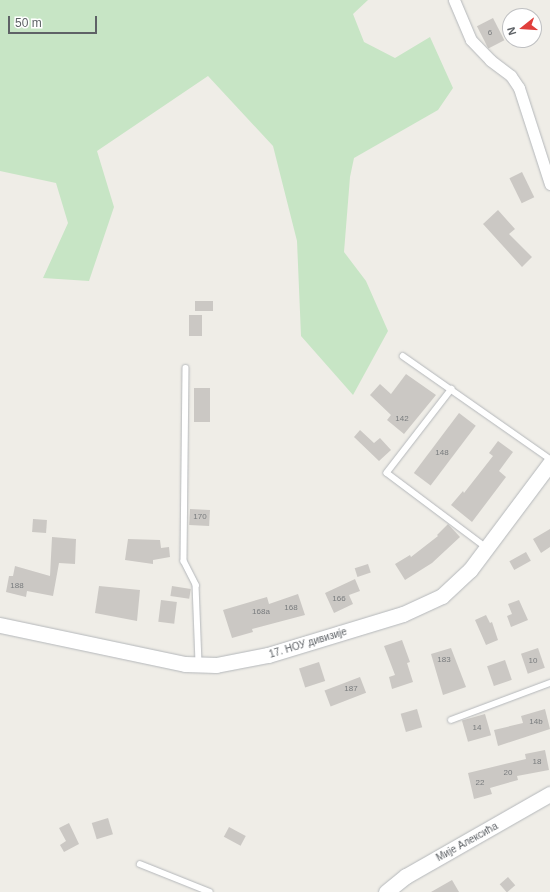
<!DOCTYPE html>
<meta charset="utf-8">
<style>
body{margin:0}
#map{position:relative;width:550px;height:892px;overflow:hidden;background:#efede7;font-family:Arial,sans-serif}
div>[style]{position:absolute}
[style*='--x']{left:calc(var(--x)*1px);top:calc(var(--y)*1px);width:calc(var(--w)*1px);rotate:calc(var(--a)*1deg)}
.green>*{inset:0;background:#c7e5c5}
.building>*{inset:0;background:#cbc8c4;transform-origin:0 0}
.roads{filter:drop-shadow(0 0 1px #b4b7ba) drop-shadow(0 0 1px #b4b7ba)}
.lane>*{height:5.5px;margin:-2.75px;padding:0 2.75px;transform-origin:2.75px;border-radius:2.75px;background:#fff}
.street>*{height:11px;margin:-5.5px;padding:0 5.5px;transform-origin:5.5px;border-radius:5.5px;background:#fff}
.secondary>*{height:15px;margin:-7.5px;padding:0 7.5px;transform-origin:7.5px;border-radius:7.5px;background:#fff}
span{translate:-50% -50%;white-space:nowrap;text-align:center;line-height:1.15;-webkit-text-stroke:4px #fff;paint-order:stroke}
.number-label{font-size:8px;color:#797c7e}
.number-label span{-webkit-text-stroke-width:0}
.street-label{font-size:10px;color:#5e6266}
.north{position:absolute;left:502px;top:8px;width:40px;height:40px;box-sizing:border-box;background:#fff;border:1px solid #bfc0c2;border-radius:50%;rotate:253deg;font-size:11px;font-weight:700;line-height:16px;text-align:center;color:#5e6266}
.north::after{content:'';display:block;margin:auto;width:14px;height:18px;background:#e03f3c;clip-path:polygon(50% 0,100% 100%,50% 72%,0 100%)}
.scale{position:absolute;left:8px;top:16px;width:89px;height:18px;box-sizing:border-box;border:2px solid #5e6266;border-top:0;padding-left:5px;font-size:12px;line-height:14px;white-space:nowrap;color:#5e6266;-webkit-text-stroke:3px #fff;paint-order:stroke}
</style>
<div id="map">
<div class="green">
<i style="clip-path:polygon(0 0,368px 0,353px 14px,364px 42px,395px 58px,430px 37px,453px 88px,438px 110px,354px 158px,350px 177px,344px 252px,366px 281px,388px 331px,353px 395px,301px 336px,297px 241px,273px 146px,208px 76px,97px 151px,114px 207px,89px 281px,43px 278px,68px 223px,56px 183px,0 171px)"></i>
</div>
<div class="building">
<i style="left:493px;top:18px;width:25px;height:18px;rotate:63deg"></i>
<i style="left:522px;top:172px;width:28px;height:14px;rotate:64deg"></i>
<i style="clip-path:polygon(498px 210px,515px 229px,509px 234px,532px 257px,522px 267px,483px 224px)"></i>
<i style="left:195px;top:301px;width:18px;height:10px"></i>
<i style="left:189px;top:315px;width:13px;height:21px"></i>
<i style="clip-path:polygon(406px 374px,436px 395px,404px 434px,387px 420px,391px 415px,370px 395px,380px 384px,391px 394px)"></i>
<i style="left:194px;top:388px;width:16px;height:34px"></i>
<i style="left:459px;top:413px;width:21px;height:75px;rotate:37deg"></i>
<i style="clip-path:polygon(360px 430px,374px 443px,380px 438px,391px 450px,379px 461px,354px 437px)"></i>
<i style="clip-path:polygon(498px 441px,513px 452px,499px 471px,506px 477px,472px 522px,451px 505px,463px 491px,464px 493px,493px 456px,489px 453px)"></i>
<i style="left:190px;top:509px;width:20px;height:16px;rotate:3deg"></i>
<i style="left:33px;top:519px;width:14px;height:13px;rotate:4deg"></i>
<i style="clip-path:polygon(448px 524px,460px 537px,432px 563px,405px 580px,395px 564px,410px 555px,411px 557px,438px 536px,437px 535px)"></i>
<i style="clip-path:polygon(550px 529px,550px 547px,541px 553px,533px 539px)"></i>
<i style="clip-path:polygon(52px 537px,76px 539px,75px 564px,59px 563px,53px 596px,27px 591px,26px 597px,6px 592px,9px 576px,13px 576px,15px 566px,50px 576px)"></i>
<i style="clip-path:polygon(128px 539px,160px 540px,161px 548px,169px 547px,170px 557px,153px 560px,153px 564px,125px 560px)"></i>
<i style="left:526px;top:552px;width:10px;height:19px;rotate:61deg"></i>
<i style="left:368px;top:564px;width:9px;height:14px;rotate:72deg"></i>
<i style="clip-path:polygon(355px 579px,360px 591px,349px 595px,353px 604px,334px 613px,325px 593px)"></i>
<i style="clip-path:polygon(99px 586px,140px 590px,137px 621px,95px 613px)"></i>
<i style="left:172px;top:586px;width:19px;height:10px;rotate:9deg"></i>
<i style="clip-path:polygon(298px 594px,305px 615px,252px 629px,253px 632px,232px 638px,223px 610px,267px 597px,269px 604px)"></i>
<i style="left:161px;top:600px;width:16px;height:22px;rotate:7deg"></i>
<i style="clip-path:polygon(519px 600px,528px 620px,511px 627px,507px 616px,512px 614px,508px 604px)"></i>
<i style="clip-path:polygon(486px 615px,490px 623px,492px 622px,498px 640px,486px 645px,475px 620px)"></i>
<i style="clip-path:polygon(402px 640px,410px 662px,407px 663px,413px 682px,392px 689px,389px 677px,395px 675px,384px 646px)"></i>
<i style="clip-path:polygon(451px 648px,466px 687px,443px 695px,431px 654px)"></i>
<i style="left:538px;top:648px;width:21px;height:18px;rotate:71deg"></i>
<i style="left:505px;top:660px;width:21px;height:19px;rotate:71deg"></i>
<i style="left:319px;top:662px;width:20px;height:21px;rotate:72deg"></i>
<i style="left:360px;top:677px;width:17px;height:38px;rotate:69deg"></i>
<i style="left:417px;top:709px;width:19px;height:17px;rotate:74deg"></i>
<i style="clip-path:polygon(545px 709px,550px 729px,498px 746px,494px 730px,523px 723px,521px 716px)"></i>
<i style="left:485px;top:714px;width:22px;height:24px;rotate:74deg"></i>
<i style="clip-path:polygon(545px 750px,549px 770px,517px 776px,518px 780px,490px 788px,492px 794px,474px 799px,468px 773px,526px 759px,525px 754px)"></i>
<i style="left:108px;top:818px;width:17px;height:17px;rotate:73deg"></i>
<i style="clip-path:polygon(69px 823px,79px 844px,64px 852px,60px 845px,66px 841px,59px 828px)"></i>
<i style="left:229px;top:827px;width:19px;height:11px;rotate:28deg"></i>
<i style="left:508px;top:877px;width:11px;height:11px;rotate:49deg"></i>
<i style="clip-path:polygon(452px 880px,459px 892px,431px 892px)"></i>
</div>
<div class="roads">
<div class="lane">
<i style="--x:403;--y:356;--w:179;--a:35"></i>
<i style="--x:186;--y:368;--w:193;--a:90.6"></i>
<i style="--x:184;--y:561;--w:27;--a:63"></i>
<i style="--x:196;--y:585;--w:78;--a:87.8"></i>
<i style="--x:452;--y:389;--w:106;--a:127.7"></i>
<i style="--x:387;--y:473;--w:124;--a:36.8"></i>
<i style="--x:451;--y:720;--w:106;--a:-20.5"></i>
<i style="--x:140;--y:864;--w:75;--a:21.8"></i>
</div>
<div class="street">
<i style="--x:454;--y:0;--w:43;--a:67"></i>
<i style="--x:471;--y:40;--w:28;--a:46"></i>
<i style="--x:490;--y:60;--w:26;--a:37"></i>
<i style="--x:511;--y:76;--w:14;--a:56"></i>
<i style="--x:519;--y:88;--w:101;--a:72.1"></i>
</div>
<div class="secondary">
<i style="--x:0;--y:625;--w:189;--a:11.9"></i>
<i style="--x:185;--y:664;--w:31;--a:2"></i>
<i style="--x:216;--y:665;--w:53;--a:-10.9"></i>
<i style="--x:268;--y:655;--w:141;--a:-16.9"></i>
<i style="--x:403;--y:614;--w:43;--a:-24.8"></i>
<i style="--x:442;--y:596;--w:38;--a:-43"></i>
<i style="--x:470;--y:570;--w:134;--a:-53.2"></i>
<i style="--x:386;--y:892;--w:26;--a:-39"></i>
<i style="--x:406;--y:876;--w:166;--a:-29.7"></i>
</div>
</div>
<div class="number-label">
<span style="left:490px;top:33px">6</span>
<span style="left:402px;top:419px">142</span>
<span style="left:442px;top:453px">148</span>
<span style="left:200px;top:517px">170</span>
<span style="left:17px;top:586px">188</span>
<span style="left:339px;top:599px">166</span>
<span style="left:291px;top:608px">168</span>
<span style="left:261px;top:612px">168a</span>
<span style="left:444px;top:660px">183</span>
<span style="left:533px;top:661px">10</span>
<span style="left:351px;top:689px">187</span>
<span style="left:536px;top:722px">14b</span>
<span style="left:477px;top:728px">14</span>
<span style="left:537px;top:762px">18</span>
<span style="left:508px;top:773px">20</span>
<span style="left:480px;top:783px">22</span>
</div>
<div class="street-label">
<span style="left:308px;top:643px;rotate:-17deg">17. НОУ дивизије</span>
<span style="left:467px;top:842px;rotate:-29deg">Мије Алексића</span>
</div>
<div class="north">N</div>
<div class="scale">50 m</div>
</div>
